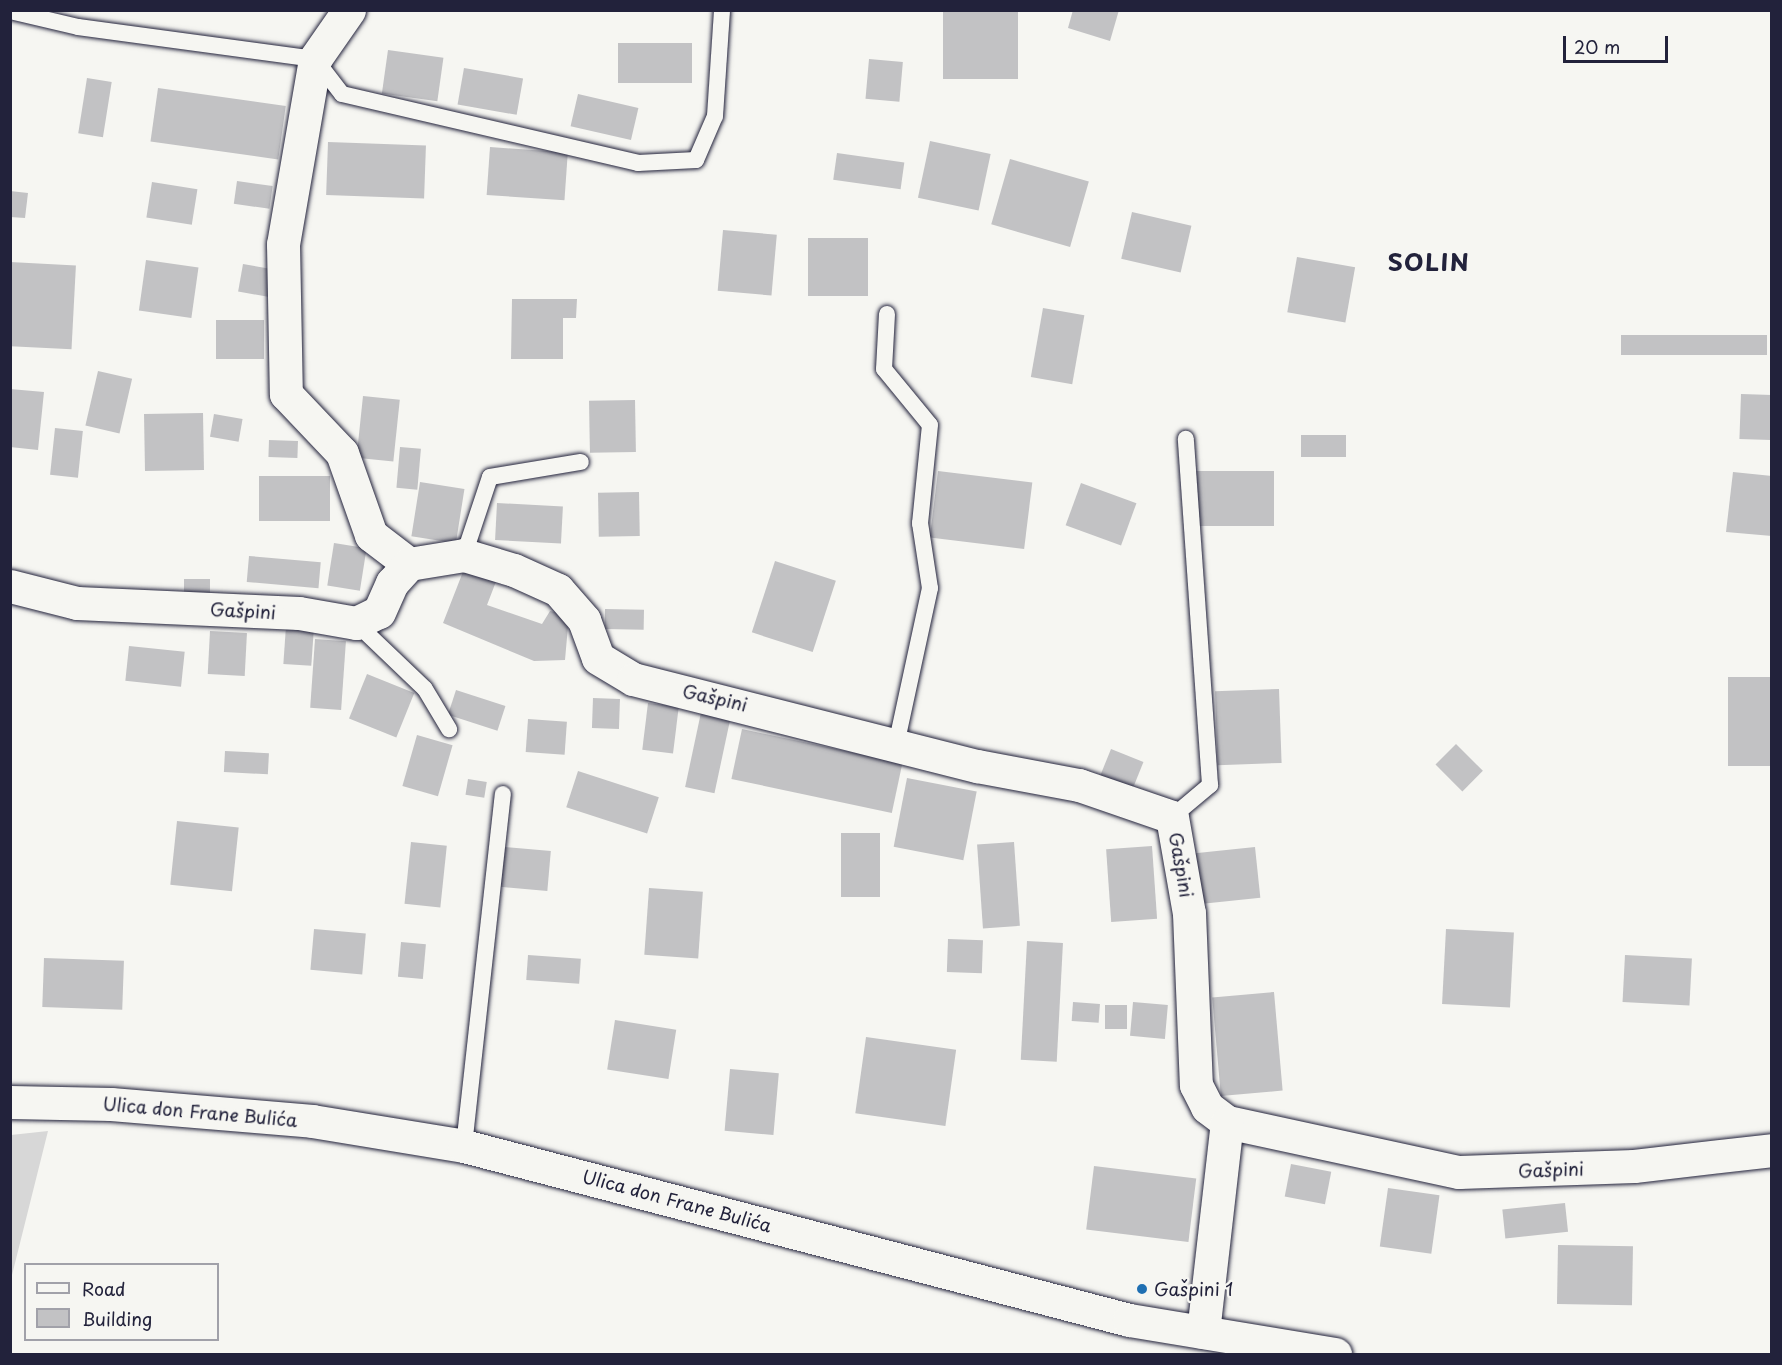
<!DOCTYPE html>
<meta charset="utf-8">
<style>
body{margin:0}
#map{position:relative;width:1782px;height:1365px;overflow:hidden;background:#f6f6f2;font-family:"Playpen Sans",sans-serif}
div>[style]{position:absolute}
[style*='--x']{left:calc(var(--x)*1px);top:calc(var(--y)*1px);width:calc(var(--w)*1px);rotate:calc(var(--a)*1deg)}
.green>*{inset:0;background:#d7d7d7}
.building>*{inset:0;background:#c2c2c4;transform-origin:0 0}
.roads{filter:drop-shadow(0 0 2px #22223b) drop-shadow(0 0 2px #22223b)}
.service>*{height:16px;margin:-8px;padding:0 8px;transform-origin:8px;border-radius:8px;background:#f6f6f2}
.minor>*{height:33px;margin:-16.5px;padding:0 16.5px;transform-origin:16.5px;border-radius:16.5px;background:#f6f6f2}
.tertiary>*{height:33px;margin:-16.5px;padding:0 16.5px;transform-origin:16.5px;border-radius:16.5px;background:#f6f6f2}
.dots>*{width:16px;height:16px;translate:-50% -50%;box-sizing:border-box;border:3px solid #f6f6f2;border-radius:50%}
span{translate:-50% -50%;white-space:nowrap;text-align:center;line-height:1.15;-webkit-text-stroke:4.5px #f6f6f2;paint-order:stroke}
.street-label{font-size:18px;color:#22223b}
.poi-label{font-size:18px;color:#22223b}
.left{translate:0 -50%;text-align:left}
.district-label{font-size:24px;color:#22223b;font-weight:700;letter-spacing:1.5px}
.frame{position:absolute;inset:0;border:12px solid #22223b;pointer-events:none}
.legend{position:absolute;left:24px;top:1263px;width:195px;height:78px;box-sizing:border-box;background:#f6f6f2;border:2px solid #a1a1a9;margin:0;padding:8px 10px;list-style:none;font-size:18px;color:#22223b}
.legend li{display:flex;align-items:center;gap:12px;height:30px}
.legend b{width:30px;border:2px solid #a1a1a9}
.scale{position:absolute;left:1563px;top:36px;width:105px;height:27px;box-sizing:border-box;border:3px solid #22223b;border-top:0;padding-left:8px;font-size:18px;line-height:21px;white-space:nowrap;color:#22223b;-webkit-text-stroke:4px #f6f6f2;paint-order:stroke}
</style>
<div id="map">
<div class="green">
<i style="clip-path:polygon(48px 1131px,11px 1279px,11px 1135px)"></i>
</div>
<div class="building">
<i style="clip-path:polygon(1073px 10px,1119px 10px,1110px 41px,1068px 28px)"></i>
<i style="left:943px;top:11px;width:75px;height:68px"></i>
<i style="left:618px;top:43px;width:74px;height:40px"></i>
<i style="left:388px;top:50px;width:56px;height:44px;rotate:8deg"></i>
<i style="left:869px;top:59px;width:34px;height:40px;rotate:5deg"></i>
<i style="left:464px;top:68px;width:60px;height:37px;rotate:10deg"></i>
<i style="left:87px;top:78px;width:25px;height:56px;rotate:9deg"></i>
<i style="left:158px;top:88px;width:129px;height:54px;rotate:8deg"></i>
<i style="left:578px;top:94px;width:62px;height:33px;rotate:13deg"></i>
<i style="left:930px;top:141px;width:62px;height:58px;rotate:12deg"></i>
<i style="left:328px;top:142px;width:98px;height:53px;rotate:2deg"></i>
<i style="left:490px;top:147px;width:78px;height:48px;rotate:4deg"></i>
<i style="left:837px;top:153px;width:68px;height:27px;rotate:8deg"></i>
<i style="left:1010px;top:159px;width:82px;height:68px;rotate:16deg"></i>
<i style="left:237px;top:181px;width:36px;height:23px;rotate:8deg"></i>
<i style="left:152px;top:182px;width:46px;height:36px;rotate:9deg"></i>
<i style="clip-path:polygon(10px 191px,28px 193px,25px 218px,10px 217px)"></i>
<i style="left:1132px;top:212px;width:61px;height:48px;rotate:13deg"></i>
<i style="left:723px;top:230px;width:54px;height:61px;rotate:5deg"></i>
<i style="left:808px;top:238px;width:60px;height:58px"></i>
<i style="left:1297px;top:257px;width:59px;height:56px;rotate:10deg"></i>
<i style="left:146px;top:260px;width:53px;height:51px;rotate:8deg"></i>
<i style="left:10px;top:262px;width:66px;height:84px;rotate:3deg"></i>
<i style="left:243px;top:264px;width:36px;height:28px;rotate:10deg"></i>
<i style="clip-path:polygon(512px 299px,577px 299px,576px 318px,563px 318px,563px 359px,511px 359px)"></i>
<i style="left:1043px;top:308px;width:42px;height:70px;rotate:10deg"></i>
<i style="left:216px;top:320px;width:48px;height:39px"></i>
<i style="left:1621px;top:335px;width:146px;height:20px"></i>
<i style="left:98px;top:371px;width:35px;height:56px;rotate:13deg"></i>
<i style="clip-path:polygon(10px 389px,44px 392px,38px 450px,10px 447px)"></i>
<i style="left:1741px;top:394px;width:31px;height:45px;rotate:2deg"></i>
<i style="left:363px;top:396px;width:37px;height:62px;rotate:6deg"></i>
<i style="left:635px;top:400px;width:52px;height:46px;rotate:89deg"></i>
<i style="left:203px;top:413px;width:57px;height:59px;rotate:89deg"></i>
<i style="left:214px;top:414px;width:29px;height:23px;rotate:10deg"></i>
<i style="left:55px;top:428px;width:28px;height:47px;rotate:6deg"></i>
<i style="left:1346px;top:435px;width:22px;height:45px;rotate:90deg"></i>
<i style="left:269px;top:440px;width:29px;height:17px;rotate:2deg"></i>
<i style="left:400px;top:447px;width:21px;height:41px;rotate:5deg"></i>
<i style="left:938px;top:471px;width:95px;height:67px;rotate:7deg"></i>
<i style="left:1196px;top:471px;width:78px;height:55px"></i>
<i style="clip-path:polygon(1733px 472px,1772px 476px,1772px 536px,1726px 532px)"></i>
<i style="left:259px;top:476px;width:71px;height:45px"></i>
<i style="left:420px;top:482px;width:45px;height:55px;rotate:9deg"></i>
<i style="left:1081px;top:483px;width:59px;height:45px;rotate:20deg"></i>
<i style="left:639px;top:492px;width:44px;height:41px;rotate:89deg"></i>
<i style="left:497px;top:503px;width:66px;height:37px;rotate:3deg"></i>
<i style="left:334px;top:543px;width:33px;height:43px;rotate:9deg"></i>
<i style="left:249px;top:556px;width:72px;height:26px;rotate:5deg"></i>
<i style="left:775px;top:561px;width:64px;height:75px;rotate:18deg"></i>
<i style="clip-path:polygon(466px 564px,497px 579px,487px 605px,542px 624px,550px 611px,569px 615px,565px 660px,534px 661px,443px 623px)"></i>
<i style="left:184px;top:579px;width:26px;height:17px"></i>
<i style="left:605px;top:609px;width:39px;height:20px;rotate:1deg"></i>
<i style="left:286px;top:626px;width:28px;height:38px;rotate:4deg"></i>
<i style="left:210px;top:631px;width:37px;height:43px;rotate:3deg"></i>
<i style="left:315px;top:639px;width:31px;height:69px;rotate:4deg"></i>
<i style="left:129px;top:646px;width:56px;height:35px;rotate:6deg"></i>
<i style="left:367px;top:674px;width:51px;height:48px;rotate:22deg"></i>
<i style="left:1772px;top:677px;width:89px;height:44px;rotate:90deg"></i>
<i style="left:1279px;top:689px;width:74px;height:64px;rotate:88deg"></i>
<i style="left:456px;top:690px;width:52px;height:26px;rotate:18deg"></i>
<i style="left:593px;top:698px;width:27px;height:30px;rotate:2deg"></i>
<i style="left:648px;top:703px;width:31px;height:47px;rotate:7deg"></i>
<i style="left:703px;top:703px;width:30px;height:86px;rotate:12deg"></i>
<i style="left:528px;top:719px;width:39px;height:33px;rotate:4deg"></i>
<i style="left:742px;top:729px;width:164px;height:51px;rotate:12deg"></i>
<i style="left:417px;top:735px;width:37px;height:53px;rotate:16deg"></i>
<i style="left:1456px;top:744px;width:38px;height:29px;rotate:45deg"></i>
<i style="left:1111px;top:749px;width:35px;height:30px;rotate:22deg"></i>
<i style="left:225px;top:751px;width:44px;height:21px;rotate:3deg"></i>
<i style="left:578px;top:771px;width:85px;height:38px;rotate:18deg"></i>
<i style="left:907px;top:778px;width:71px;height:70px;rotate:11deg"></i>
<i style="left:468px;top:779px;width:19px;height:16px;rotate:9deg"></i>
<i style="left:177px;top:821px;width:62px;height:64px;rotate:6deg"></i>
<i style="left:841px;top:833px;width:39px;height:64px"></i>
<i style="left:411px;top:842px;width:36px;height:62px;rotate:6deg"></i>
<i style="left:1014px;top:842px;width:84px;height:37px;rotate:86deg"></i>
<i style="left:1152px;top:846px;width:73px;height:46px;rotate:86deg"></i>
<i style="left:504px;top:847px;width:47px;height:40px;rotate:5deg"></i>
<i style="left:1255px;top:847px;width:51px;height:65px;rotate:84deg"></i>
<i style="left:649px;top:888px;width:54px;height:67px;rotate:4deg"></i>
<i style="left:314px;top:929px;width:52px;height:41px;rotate:5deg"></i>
<i style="left:1446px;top:929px;width:68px;height:75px;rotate:3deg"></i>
<i style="left:948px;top:939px;width:35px;height:33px;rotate:2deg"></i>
<i style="left:1027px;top:941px;width:36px;height:119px;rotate:3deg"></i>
<i style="left:401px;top:942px;width:25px;height:35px;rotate:5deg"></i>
<i style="left:528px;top:955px;width:53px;height:25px;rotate:4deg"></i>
<i style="left:1625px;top:955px;width:67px;height:47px;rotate:3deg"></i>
<i style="left:44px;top:958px;width:80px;height:49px;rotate:2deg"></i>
<i style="left:1274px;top:992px;width:99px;height:62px;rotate:85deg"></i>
<i style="left:1073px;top:1002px;width:27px;height:19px;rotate:4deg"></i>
<i style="left:1133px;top:1002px;width:35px;height:34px;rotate:5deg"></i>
<i style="left:1105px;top:1005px;width:22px;height:24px"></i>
<i style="left:615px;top:1020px;width:62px;height:50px;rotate:9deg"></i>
<i style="left:866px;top:1037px;width:91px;height:77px;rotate:8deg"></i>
<i style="left:730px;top:1069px;width:49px;height:62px;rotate:5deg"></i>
<i style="left:1291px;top:1164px;width:41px;height:33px;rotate:11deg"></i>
<i style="left:1094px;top:1166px;width:103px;height:64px;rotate:7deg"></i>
<i style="left:1388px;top:1188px;width:52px;height:59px;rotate:8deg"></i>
<i style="left:1565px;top:1203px;width:29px;height:63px;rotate:84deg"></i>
<i style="left:1558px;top:1245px;width:75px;height:59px;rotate:1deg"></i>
</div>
<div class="roads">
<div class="service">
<i style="--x:10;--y:11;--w:70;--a:13.2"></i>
<i style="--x:78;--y:27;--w:239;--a:7.7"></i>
<i style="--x:315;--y:59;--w:44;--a:52.4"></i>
<i style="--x:342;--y:94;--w:304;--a:13.1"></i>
<i style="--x:638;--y:163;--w:58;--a:-3"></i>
<i style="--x:696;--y:160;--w:48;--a:-66.6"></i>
<i style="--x:715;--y:116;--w:106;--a:-86.2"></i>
<i style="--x:887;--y:314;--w:55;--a:93.1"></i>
<i style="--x:884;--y:369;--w:72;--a:50.6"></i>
<i style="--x:930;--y:425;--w:99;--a:95.8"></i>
<i style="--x:920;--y:523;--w:66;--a:81.3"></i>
<i style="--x:930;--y:588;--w:161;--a:102.2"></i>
<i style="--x:464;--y:555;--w:82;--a:-71.6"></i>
<i style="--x:490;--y:477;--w:92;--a:-9.4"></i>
<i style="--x:356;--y:623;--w:95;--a:43.7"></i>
<i style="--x:425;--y:689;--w:47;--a:59"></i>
<i style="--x:1172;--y:817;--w:50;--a:-40.1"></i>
<i style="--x:1210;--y:785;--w:347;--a:-94"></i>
<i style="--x:464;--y:1146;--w:354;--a:-83.7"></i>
</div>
<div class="minor">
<i style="--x:349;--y:10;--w:60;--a:124.8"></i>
<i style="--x:315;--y:59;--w:188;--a:99.8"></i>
<i style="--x:283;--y:244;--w:150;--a:88.9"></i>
<i style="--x:286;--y:394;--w:81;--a:46.5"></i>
<i style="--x:342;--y:453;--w:87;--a:70.5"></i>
<i style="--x:371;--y:535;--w:48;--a:37.3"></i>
<i style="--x:10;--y:586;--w:69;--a:14.2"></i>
<i style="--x:77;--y:603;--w:222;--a:2.6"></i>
<i style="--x:299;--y:613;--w:58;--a:10"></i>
<i style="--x:356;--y:623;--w:25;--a:-26"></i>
<i style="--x:379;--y:612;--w:32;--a:-66"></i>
<i style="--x:392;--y:583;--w:25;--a:-48"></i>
<i style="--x:409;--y:564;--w:56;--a:-9.3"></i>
<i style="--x:464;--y:555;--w:52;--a:16.7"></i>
<i style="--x:514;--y:570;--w:48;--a:24.4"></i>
<i style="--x:558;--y:590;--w:40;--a:49"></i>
<i style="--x:584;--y:620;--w:40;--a:69.8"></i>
<i style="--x:598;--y:658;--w:41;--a:31"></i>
<i style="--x:633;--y:679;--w:355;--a:14.2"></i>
<i style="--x:977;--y:766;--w:104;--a:10.6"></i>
<i style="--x:1079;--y:785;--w:98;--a:19"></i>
<i style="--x:1172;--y:817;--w:97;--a:80"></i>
<i style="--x:1189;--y:913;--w:172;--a:87.7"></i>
<i style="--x:1196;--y:1085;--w:25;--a:63"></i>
<i style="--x:1207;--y:1107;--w:25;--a:37"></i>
<i style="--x:1227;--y:1122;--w:237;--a:12.2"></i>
<i style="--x:1459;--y:1172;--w:175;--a:-2"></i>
<i style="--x:1634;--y:1166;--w:139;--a:-6.6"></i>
<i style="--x:1203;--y:1332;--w:211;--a:-83.5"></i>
</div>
<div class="tertiary">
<i style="--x:10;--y:1102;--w:101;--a:1.1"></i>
<i style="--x:111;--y:1104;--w:202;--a:4.8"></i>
<i style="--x:312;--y:1121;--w:154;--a:9.3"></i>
<i style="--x:464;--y:1146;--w:687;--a:14.66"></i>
<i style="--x:1129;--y:1320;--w:209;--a:9.4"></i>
</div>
</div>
<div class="dots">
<i style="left:1142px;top:1289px;background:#1f6fb2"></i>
</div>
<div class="street-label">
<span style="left:243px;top:611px;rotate:3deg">Gašpini</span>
<span style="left:715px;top:698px;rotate:13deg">Gašpini</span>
<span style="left:1181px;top:865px;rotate:80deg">Gašpini</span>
<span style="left:200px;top:1112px;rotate:5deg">Ulica don Frane Bulića</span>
<span style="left:1551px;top:1170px;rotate:-2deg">Gašpini</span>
<span style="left:677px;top:1201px;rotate:15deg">Ulica don Frane Bulića</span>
</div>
<div class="poi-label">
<span class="left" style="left:1154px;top:1289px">Gašpini 1</span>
</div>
<div class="district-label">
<span style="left:1429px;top:262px">SOLIN</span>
</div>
<div class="frame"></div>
<ul class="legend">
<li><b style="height:8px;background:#f6f6f2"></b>Road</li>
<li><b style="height:16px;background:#c2c2c4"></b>Building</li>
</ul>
<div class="scale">20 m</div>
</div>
